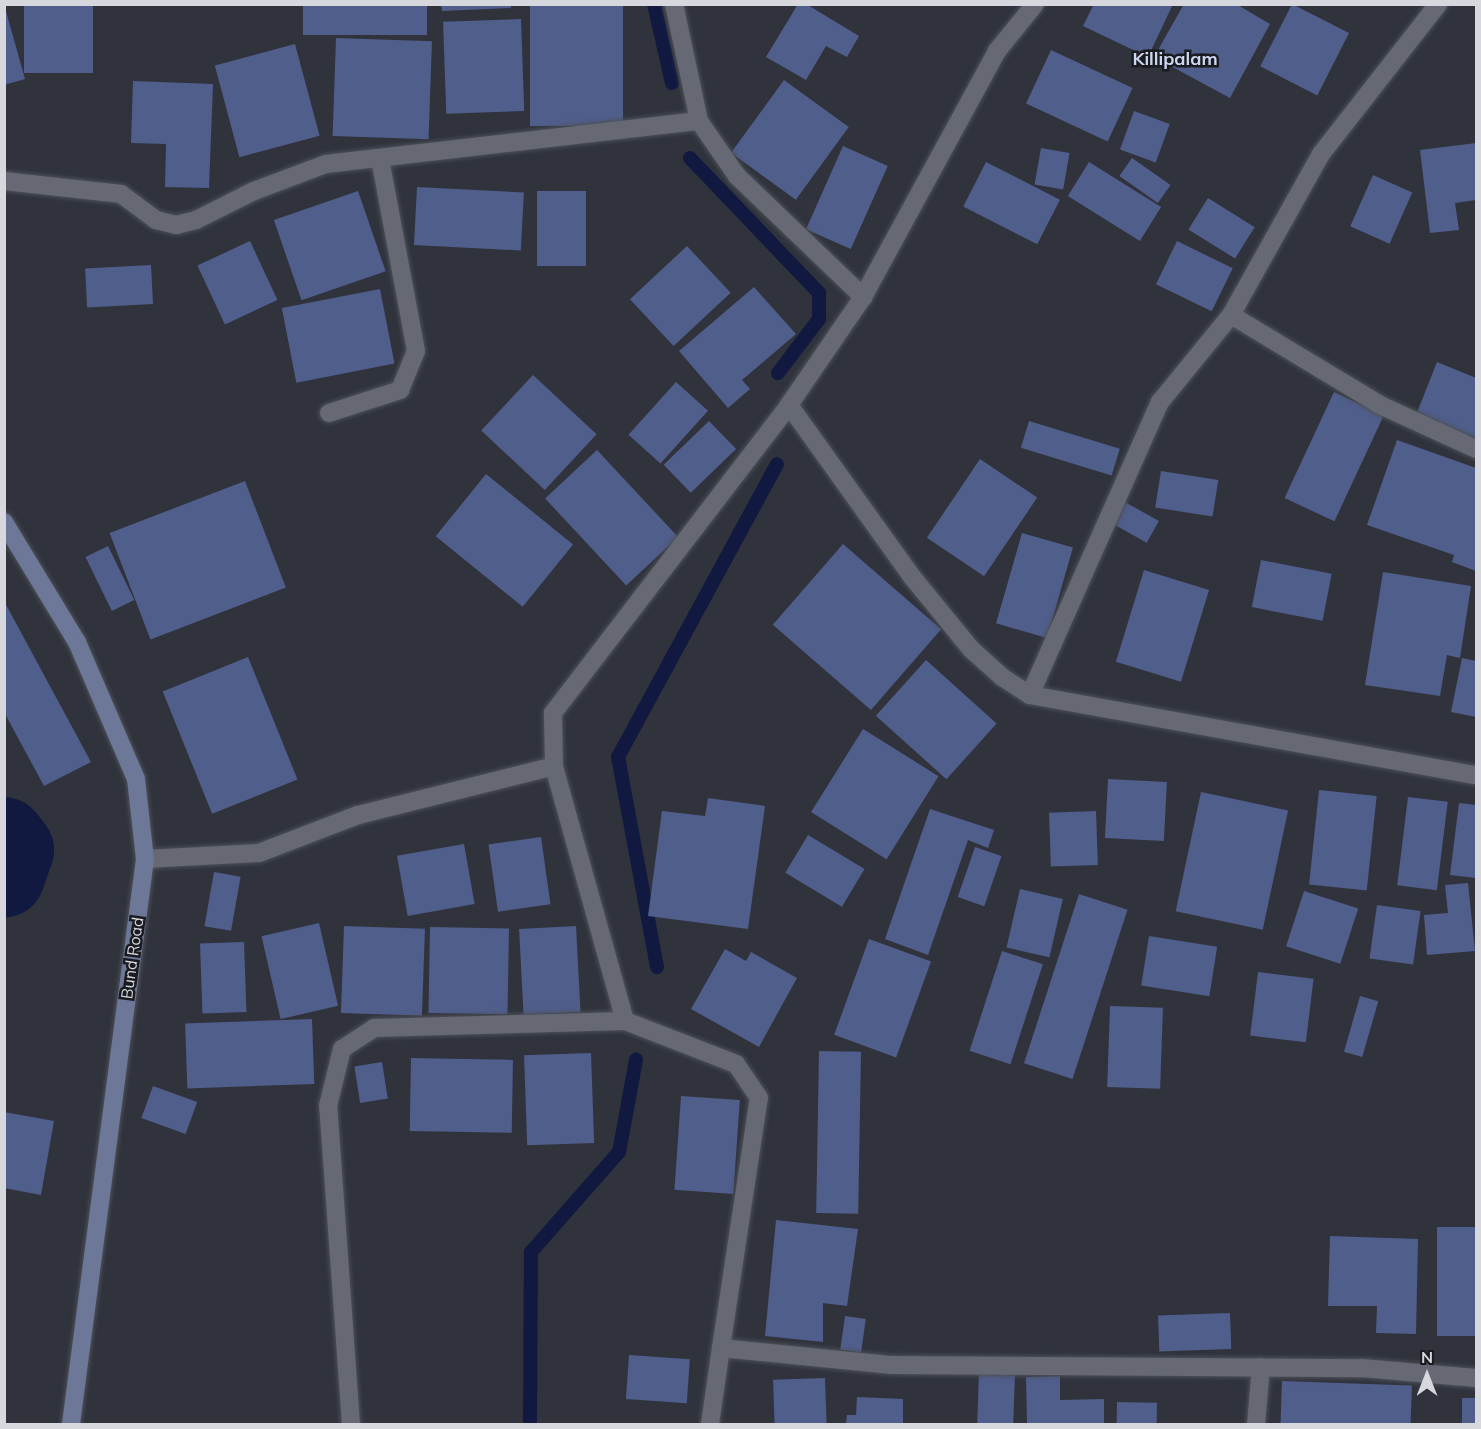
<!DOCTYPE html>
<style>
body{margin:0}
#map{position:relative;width:1481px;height:1429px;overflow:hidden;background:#30333c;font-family:Mulish,sans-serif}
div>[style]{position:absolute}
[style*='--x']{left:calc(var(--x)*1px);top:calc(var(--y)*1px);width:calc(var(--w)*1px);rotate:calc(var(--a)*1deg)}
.stream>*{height:14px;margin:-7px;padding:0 7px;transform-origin:7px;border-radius:7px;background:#111941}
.river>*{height:82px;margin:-41px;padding:0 41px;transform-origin:41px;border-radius:41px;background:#111941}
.building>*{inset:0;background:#505e8c;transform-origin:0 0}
.roads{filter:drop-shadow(0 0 2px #4d5057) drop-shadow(0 0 2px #4d5057)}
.street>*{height:18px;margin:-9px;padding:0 9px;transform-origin:9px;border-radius:9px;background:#666973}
.secondary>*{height:18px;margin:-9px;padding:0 9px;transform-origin:9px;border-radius:9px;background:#6d7798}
span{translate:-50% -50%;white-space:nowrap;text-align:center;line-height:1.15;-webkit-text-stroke:5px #191b1f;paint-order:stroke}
.street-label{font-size:16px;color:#d6d8de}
.neighbourhood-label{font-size:18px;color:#cdd7f2;font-weight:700}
.frame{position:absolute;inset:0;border:6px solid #d6d8de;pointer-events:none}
.north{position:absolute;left:1397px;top:1345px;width:60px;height:60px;-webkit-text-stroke:4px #191b1f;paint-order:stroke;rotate:0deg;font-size:16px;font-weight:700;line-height:24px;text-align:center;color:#d6d8de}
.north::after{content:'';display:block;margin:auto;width:21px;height:27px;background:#d6d8de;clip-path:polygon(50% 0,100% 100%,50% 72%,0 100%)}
</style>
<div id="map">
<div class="stream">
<i style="--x:654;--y:4;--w:81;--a:77.2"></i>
<i style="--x:690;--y:158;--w:187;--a:46.3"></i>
<i style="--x:819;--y:293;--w:26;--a:90"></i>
<i style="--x:819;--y:319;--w:68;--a:127.2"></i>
<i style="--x:657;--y:967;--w:214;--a:-100.5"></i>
<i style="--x:618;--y:757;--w:333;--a:-61.5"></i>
<i style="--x:530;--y:1424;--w:172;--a:-89.7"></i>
<i style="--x:531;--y:1252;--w:133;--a:-48.7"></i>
<i style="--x:619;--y:1152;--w:94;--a:-79.5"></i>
</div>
<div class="river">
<i style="--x:4;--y:838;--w:15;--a:53"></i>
<i style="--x:13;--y:850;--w:28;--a:109"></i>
</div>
<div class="building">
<i style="clip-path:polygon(4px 4px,25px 79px,4px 85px)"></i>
<i style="left:24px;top:4px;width:69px;height:69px"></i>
<i style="left:303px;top:4px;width:124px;height:31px"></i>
<i style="clip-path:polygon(441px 4px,510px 4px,511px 8px,442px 11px)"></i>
<i style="left:530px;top:4px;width:93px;height:122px"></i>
<i style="clip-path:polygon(798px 4px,806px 4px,859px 36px,847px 57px,826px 46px,806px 80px,766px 57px)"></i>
<i style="clip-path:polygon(1094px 4px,1173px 4px,1148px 57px,1083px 26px)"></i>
<i style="clip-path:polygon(1184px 4px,1236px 4px,1270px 24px,1230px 98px,1154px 57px)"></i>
<i style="left:1292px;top:4px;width:64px;height:70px;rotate:27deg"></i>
<i style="left:521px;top:19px;width:92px;height:78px;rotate:88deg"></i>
<i style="left:336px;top:38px;width:96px;height:98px;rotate:2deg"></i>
<i style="left:295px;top:44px;width:95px;height:83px;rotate:75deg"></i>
<i style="left:1051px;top:50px;width:90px;height:59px;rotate:25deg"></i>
<i style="left:784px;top:80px;width:80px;height:90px;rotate:36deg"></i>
<i style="clip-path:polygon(133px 81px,213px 84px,209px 188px,165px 187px,166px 144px,131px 143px)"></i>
<i style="left:1134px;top:111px;width:38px;height:41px;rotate:20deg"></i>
<i style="clip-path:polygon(1476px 143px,1476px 200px,1455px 203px,1459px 230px,1430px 233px,1420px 150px)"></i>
<i style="left:843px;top:146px;width:49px;height:91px;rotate:24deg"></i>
<i style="left:1041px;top:148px;width:29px;height:37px;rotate:10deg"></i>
<i style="left:1132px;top:158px;width:47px;height:22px;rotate:35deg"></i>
<i style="left:986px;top:162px;width:83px;height:50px;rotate:27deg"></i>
<i style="left:1089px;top:162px;width:85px;height:40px;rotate:32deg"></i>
<i style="left:1373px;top:175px;width:43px;height:56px;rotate:24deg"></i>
<i style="left:417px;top:187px;width:107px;height:58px;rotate:3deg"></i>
<i style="left:358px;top:191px;width:85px;height:89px;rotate:71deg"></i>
<i style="left:537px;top:191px;width:49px;height:75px"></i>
<i style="left:1208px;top:198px;width:55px;height:37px;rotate:32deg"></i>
<i style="left:250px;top:241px;width:65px;height:58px;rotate:65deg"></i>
<i style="left:1177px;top:241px;width:62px;height:48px;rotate:26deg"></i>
<i style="left:687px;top:246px;width:64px;height:78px;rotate:47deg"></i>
<i style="left:151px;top:265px;width:39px;height:66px;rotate:87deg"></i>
<i style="clip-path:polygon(754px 287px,796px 334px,742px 380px,750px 389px,728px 408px,679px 351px)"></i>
<i style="left:380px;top:289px;width:76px;height:100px;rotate:79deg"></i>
<i style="clip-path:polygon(1437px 362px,1476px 378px,1476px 438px,1416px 415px)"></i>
<i style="left:533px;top:375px;width:87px;height:76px;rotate:43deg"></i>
<i style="left:676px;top:382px;width:43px;height:71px;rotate:42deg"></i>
<i style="left:1334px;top:392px;width:55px;height:117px;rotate:25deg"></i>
<i style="left:709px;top:421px;width:39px;height:63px;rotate:46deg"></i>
<i style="left:1029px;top:421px;width:95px;height:28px;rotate:17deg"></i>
<i style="clip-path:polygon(1397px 440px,1476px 468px,1476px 571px,1452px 562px,1454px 555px,1367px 525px)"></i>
<i style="left:597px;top:450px;width:119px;height:71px;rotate:47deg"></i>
<i style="left:980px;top:459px;width:69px;height:95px;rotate:34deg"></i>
<i style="left:1161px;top:471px;width:58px;height:37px;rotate:9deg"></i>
<i style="left:486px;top:474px;width:112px;height:80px;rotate:39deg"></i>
<i style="left:245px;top:481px;width:114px;height:145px;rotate:69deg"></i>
<i style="left:1123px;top:501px;width:41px;height:25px;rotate:29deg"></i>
<i style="left:1022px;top:533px;width:53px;height:94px;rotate:16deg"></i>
<i style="left:843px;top:544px;width:130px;height:107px;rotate:41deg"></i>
<i style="left:108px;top:546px;width:60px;height:25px;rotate:64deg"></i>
<i style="left:1261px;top:560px;width:72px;height:48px;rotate:11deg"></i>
<i style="left:1144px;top:570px;width:68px;height:96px;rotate:17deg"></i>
<i style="clip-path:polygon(1383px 572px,1471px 586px,1460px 658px,1447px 655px,1440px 696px,1365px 685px)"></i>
<i style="clip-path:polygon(4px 601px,91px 762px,44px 786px,4px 712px)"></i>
<i style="left:248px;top:657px;width:132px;height:92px;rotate:68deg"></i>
<i style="clip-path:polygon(1462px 658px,1476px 661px,1476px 717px,1451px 712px)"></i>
<i style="left:926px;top:660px;width:95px;height:75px;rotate:42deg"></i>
<i style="left:863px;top:729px;width:89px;height:98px;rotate:32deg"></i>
<i style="left:1108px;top:779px;width:59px;height:59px;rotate:3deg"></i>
<i style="left:1319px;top:790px;width:58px;height:95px;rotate:6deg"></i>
<i style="left:1201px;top:792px;width:89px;height:122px;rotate:12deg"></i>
<i style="left:1408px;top:797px;width:40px;height:89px;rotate:7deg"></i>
<i style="clip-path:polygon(708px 798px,765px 806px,748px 929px,648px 916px,662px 811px,705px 816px)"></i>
<i style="clip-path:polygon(1459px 803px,1476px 805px,1476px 878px,1450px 875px)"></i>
<i style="clip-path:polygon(930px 809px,994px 830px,988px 848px,968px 840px,928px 955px,885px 939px)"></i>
<i style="left:1096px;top:811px;width:54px;height:47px;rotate:88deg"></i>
<i style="left:808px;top:835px;width:66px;height:44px;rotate:31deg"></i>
<i style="left:541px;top:837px;width:68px;height:53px;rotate:82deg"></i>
<i style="left:464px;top:844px;width:61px;height:68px;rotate:80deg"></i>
<i style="left:975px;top:847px;width:28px;height:53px;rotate:19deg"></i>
<i style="left:214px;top:872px;width:27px;height:55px;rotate:10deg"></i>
<i style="clip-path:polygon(1468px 883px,1475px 951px,1427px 955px,1424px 915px,1448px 913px,1445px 885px)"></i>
<i style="left:1020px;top:889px;width:44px;height:60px;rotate:13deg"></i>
<i style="left:1304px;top:891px;width:57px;height:58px;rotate:18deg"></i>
<i style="left:1079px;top:894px;width:51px;height:178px;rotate:18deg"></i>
<i style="left:1377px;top:905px;width:44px;height:54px;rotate:8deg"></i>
<i style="left:319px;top:923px;width:85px;height:59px;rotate:77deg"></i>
<i style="left:344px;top:926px;width:81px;height:87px;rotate:2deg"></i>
<i style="left:576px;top:926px;width:86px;height:57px;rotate:87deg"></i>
<i style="left:430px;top:927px;width:79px;height:86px;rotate:1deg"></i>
<i style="left:1149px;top:936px;width:69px;height:50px;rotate:9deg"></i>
<i style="left:869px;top:939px;width:66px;height:102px;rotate:20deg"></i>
<i style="left:244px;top:942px;width:70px;height:44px;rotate:88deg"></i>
<i style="clip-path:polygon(725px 949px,746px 961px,751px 952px,797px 978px,759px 1047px,691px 1009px)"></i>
<i style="left:1002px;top:951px;width:43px;height:105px;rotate:18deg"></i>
<i style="left:1258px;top:972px;width:56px;height:64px;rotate:7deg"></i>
<i style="left:1360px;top:996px;width:19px;height:58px;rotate:16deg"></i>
<i style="left:1110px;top:1006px;width:53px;height:81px;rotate:2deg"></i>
<i style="left:312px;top:1019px;width:65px;height:127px;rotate:88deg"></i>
<i style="left:819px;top:1051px;width:42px;height:162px;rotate:1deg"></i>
<i style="left:591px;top:1053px;width:90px;height:67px;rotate:88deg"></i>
<i style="left:411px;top:1058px;width:102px;height:73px;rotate:1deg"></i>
<i style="left:382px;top:1062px;width:37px;height:28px;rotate:81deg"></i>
<i style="left:153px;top:1086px;width:47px;height:34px;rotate:20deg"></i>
<i style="left:681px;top:1096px;width:59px;height:94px;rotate:4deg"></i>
<i style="clip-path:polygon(4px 1112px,54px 1121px,41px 1195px,4px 1188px)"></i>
<i style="clip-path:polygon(776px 1220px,858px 1229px,847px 1306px,823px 1303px,823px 1342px,765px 1336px)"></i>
<i style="left:1476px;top:1227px;width:109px;height:39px;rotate:90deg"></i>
<i style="clip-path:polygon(1330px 1236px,1418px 1239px,1416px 1334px,1376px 1333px,1377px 1306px,1328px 1306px)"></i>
<i style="left:1230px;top:1313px;width:36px;height:72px;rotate:88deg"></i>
<i style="left:845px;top:1316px;width:21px;height:34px;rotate:8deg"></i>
<i style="left:629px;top:1355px;width:61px;height:44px;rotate:4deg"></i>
<i style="left:979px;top:1372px;width:36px;height:52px;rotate:2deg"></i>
<i style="clip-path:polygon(1060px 1376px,1060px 1400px,1104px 1399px,1104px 1424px,1027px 1424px,1026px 1377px)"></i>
<i style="left:825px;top:1378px;width:46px;height:52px;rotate:88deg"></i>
<i style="left:1282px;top:1381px;width:130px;height:43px;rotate:2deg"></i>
<i style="clip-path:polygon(857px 1397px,903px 1399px,903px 1424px,846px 1424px,847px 1415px,856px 1415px)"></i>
<i style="left:1462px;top:1398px;width:14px;height:26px"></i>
<i style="left:1117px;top:1402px;width:40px;height:22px;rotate:1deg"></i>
</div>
<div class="roads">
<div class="street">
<i style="--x:674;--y:4;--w:120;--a:77.9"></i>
<i style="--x:699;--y:121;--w:67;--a:55.4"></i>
<i style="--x:737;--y:176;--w:175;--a:43.8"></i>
<i style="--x:4;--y:181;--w:118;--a:6.3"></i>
<i style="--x:121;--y:194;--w:44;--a:36.6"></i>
<i style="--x:156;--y:220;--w:21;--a:14"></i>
<i style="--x:176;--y:225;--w:21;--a:-14"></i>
<i style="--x:196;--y:220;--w:65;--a:-26.6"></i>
<i style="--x:254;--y:191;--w:77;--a:-20.6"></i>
<i style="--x:326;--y:164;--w:375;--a:-6.6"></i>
<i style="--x:1231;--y:315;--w:174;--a:31.1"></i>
<i style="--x:1380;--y:405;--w:106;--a:24.6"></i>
<i style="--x:789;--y:405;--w:213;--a:54.4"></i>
<i style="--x:913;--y:578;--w:92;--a:50.8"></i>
<i style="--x:971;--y:649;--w:42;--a:42.1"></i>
<i style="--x:1002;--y:677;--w:33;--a:33"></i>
<i style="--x:1030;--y:695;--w:453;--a:10.2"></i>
<i style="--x:329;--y:413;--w:75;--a:-17.9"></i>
<i style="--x:400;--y:390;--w:42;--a:-67.7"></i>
<i style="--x:416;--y:351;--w:196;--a:-100.6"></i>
<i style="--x:1030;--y:695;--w:321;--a:-66.1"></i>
<i style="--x:1160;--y:402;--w:112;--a:-50.8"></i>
<i style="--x:1231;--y:315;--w:184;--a:-60.8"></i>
<i style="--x:1321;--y:154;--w:190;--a:-52"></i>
<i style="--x:145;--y:859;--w:114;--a:-3"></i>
<i style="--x:259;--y:853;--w:106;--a:-21"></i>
<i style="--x:358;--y:815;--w:202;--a:-14"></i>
<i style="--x:721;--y:1348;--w:253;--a:-81.4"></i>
<i style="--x:759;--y:1098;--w:41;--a:-124.1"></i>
<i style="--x:736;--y:1064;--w:119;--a:-158.8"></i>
<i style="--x:625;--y:1021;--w:265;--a:-105.6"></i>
<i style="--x:554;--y:766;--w:53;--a:-91.1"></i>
<i style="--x:553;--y:713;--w:388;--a:-52.5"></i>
<i style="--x:789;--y:405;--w:131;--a:-55.6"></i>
<i style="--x:863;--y:297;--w:280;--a:-61.4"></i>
<i style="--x:997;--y:51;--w:60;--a:-51"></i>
<i style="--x:351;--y:1424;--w:319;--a:-94.1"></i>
<i style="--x:328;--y:1106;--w:59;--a:-76.2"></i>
<i style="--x:342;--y:1049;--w:38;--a:-33"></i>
<i style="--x:374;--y:1028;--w:251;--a:-1.6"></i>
<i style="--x:710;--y:1424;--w:77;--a:-81.8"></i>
<i style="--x:721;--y:1348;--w:172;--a:5.7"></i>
<i style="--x:892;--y:1365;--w:470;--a:0.4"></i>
<i style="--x:1362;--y:1368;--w:114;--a:5"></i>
<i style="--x:1256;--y:1424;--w:57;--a:-85"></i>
</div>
<div class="secondary">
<i style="--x:4;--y:522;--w:140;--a:58.7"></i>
<i style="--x:77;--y:642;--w:149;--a:66.7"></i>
<i style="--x:136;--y:779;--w:81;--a:83.6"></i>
<i style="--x:145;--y:859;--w:570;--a:97.46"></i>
</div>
</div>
<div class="street-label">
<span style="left:132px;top:958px;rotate:-82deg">Bund Road</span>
</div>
<div class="neighbourhood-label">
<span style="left:1175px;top:59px">Killipalam</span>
</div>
<div class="frame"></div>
<div class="north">N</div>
</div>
